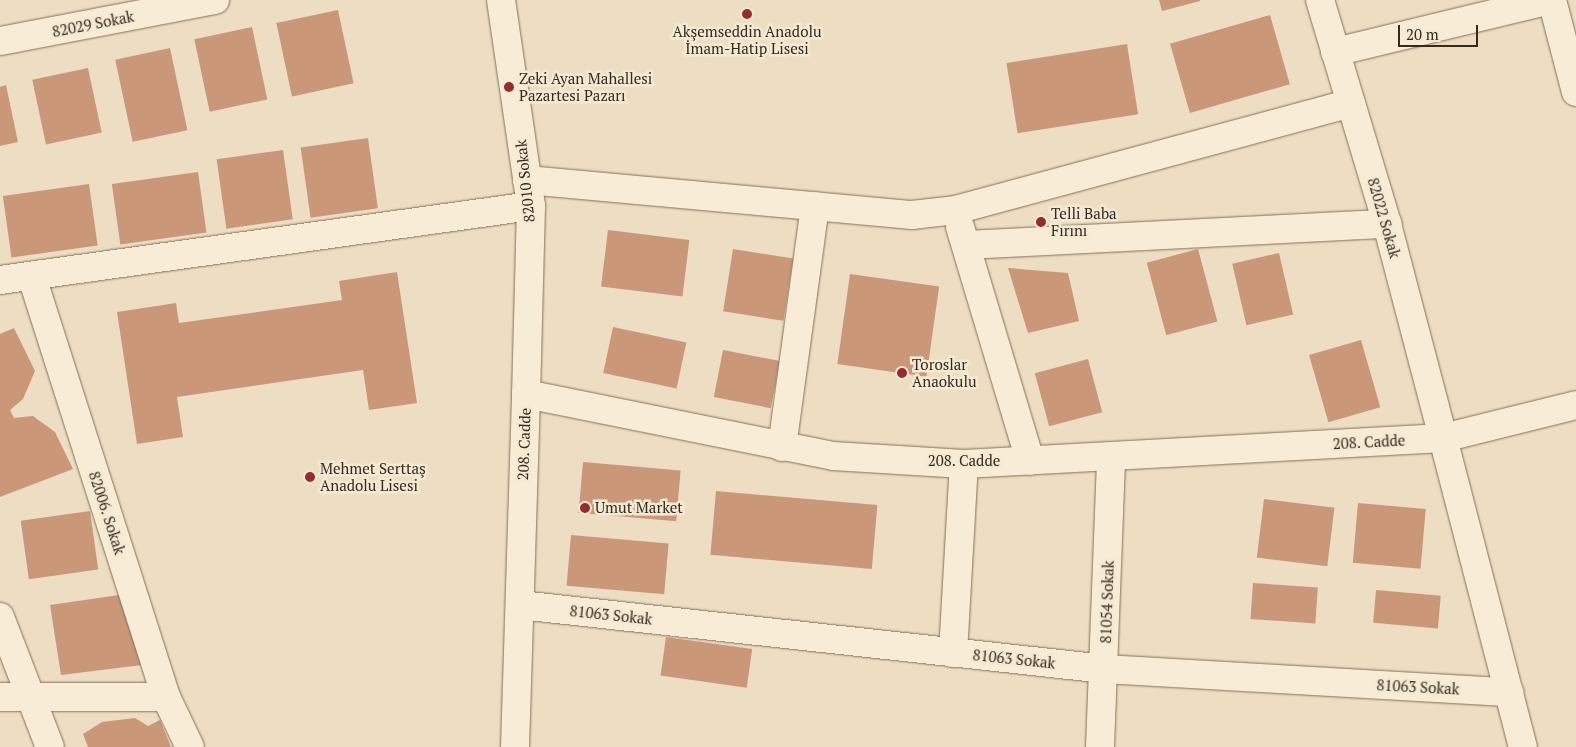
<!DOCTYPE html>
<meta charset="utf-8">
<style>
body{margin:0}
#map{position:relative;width:1576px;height:747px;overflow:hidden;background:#eddec3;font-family:"PT Serif",serif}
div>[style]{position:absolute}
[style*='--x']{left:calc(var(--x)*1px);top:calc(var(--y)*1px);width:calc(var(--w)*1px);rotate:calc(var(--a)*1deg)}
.building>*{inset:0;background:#ca9779;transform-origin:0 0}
.roads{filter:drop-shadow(0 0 1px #86705a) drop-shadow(0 0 1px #86705a)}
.street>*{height:28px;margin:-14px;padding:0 14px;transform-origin:14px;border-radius:14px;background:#f8ecd6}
.secondary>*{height:28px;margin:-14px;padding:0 14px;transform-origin:14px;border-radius:14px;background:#f8ecd6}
.dots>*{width:14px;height:14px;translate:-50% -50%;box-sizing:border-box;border:2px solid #f4e9d2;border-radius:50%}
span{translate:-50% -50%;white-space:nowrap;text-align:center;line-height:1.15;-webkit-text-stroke:5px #f4e9d2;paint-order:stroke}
.street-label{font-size:15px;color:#37291e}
.poi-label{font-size:15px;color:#37291e}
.left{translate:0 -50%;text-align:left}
.scale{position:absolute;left:1398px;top:25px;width:80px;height:22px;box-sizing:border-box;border:2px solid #37291e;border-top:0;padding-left:6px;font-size:15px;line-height:18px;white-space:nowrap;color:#37291e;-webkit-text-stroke:4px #f4e9d2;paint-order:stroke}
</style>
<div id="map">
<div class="building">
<i style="clip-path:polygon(1159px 0,1200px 0,1200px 1px,1162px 11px)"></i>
<i style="left:338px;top:10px;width:75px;height:63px;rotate:78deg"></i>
<i style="left:1270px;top:15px;width:72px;height:104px;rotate:74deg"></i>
<i style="left:252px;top:27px;width:74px;height:59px;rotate:78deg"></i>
<i style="left:1127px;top:44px;width:71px;height:122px;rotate:81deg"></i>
<i style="left:170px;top:48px;width:84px;height:56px;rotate:78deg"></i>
<i style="left:88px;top:68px;width:66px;height:57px;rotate:78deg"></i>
<i style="clip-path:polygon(6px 85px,18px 142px,0 146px,0 87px)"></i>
<i style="left:368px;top:138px;width:71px;height:68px;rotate:82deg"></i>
<i style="left:283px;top:150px;width:70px;height:67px;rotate:82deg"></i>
<i style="left:198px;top:172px;width:61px;height:87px;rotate:82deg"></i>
<i style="left:89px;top:184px;width:62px;height:87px;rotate:82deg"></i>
<i style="left:608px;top:230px;width:82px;height:57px;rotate:7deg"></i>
<i style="left:733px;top:249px;width:61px;height:63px;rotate:9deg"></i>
<i style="left:1198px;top:249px;width:75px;height:53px;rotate:75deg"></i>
<i style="left:1279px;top:253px;width:63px;height:48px;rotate:77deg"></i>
<i style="clip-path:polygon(1008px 268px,1068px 273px,1079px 321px,1028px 333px)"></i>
<i style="clip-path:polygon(397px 272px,417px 403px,369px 410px,363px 370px,177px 397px,183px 437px,137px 444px,117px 312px,176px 303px,179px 323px,342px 300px,339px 281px)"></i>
<i style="left:850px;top:274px;width:90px;height:91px;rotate:8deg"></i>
<i style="left:613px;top:327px;width:75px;height:47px;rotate:12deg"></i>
<i style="clip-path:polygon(14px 328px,35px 371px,23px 399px,10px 410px,14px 418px,33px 416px,55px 432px,73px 469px,0 497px,0 334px)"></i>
<i style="left:1361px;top:340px;width:70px;height:54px;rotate:74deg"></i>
<i style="left:723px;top:350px;width:58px;height:48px;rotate:11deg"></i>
<i style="left:1088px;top:359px;width:55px;height:55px;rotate:75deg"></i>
<i style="left:583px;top:462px;width:98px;height:51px;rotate:5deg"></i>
<i style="left:716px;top:491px;width:162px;height:64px;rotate:5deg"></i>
<i style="left:1264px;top:499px;width:71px;height:59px;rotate:7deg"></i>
<i style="left:1358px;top:503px;width:68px;height:60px;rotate:5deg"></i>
<i style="left:90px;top:511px;width:59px;height:70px;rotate:82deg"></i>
<i style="left:571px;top:535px;width:98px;height:51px;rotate:5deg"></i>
<i style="left:1253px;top:583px;width:65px;height:36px;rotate:4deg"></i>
<i style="left:1376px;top:590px;width:65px;height:33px;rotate:5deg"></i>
<i style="clip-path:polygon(119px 595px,142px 665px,61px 675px,50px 605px)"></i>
<i style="left:666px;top:637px;width:87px;height:39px;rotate:8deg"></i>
<i style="clip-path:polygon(135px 718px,148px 726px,160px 720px,171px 747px,88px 747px,83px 734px,102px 722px)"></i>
</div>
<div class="roads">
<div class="street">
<i style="--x:501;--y:0;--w:208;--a:81.7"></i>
<i style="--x:531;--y:206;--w:188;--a:91.5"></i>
<i style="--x:1320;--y:0;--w:234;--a:73.3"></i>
<i style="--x:1387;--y:224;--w:221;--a:75.3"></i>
<i style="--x:1443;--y:438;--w:137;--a:-13.9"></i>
<i style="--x:1552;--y:0;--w:95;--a:75.4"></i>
<i style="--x:0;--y:41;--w:219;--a:-10.8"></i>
<i style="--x:1335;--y:52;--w:221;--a:-13.6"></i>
<i style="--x:527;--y:180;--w:387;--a:5.2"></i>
<i style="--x:912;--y:215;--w:43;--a:-6.6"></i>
<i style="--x:955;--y:210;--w:410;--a:-15.1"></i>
<i style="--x:960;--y:227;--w:244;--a:73.3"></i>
<i style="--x:966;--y:245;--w:422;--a:-2.9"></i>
<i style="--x:32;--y:277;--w:441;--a:72.3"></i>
<i style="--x:166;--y:697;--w:55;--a:64.4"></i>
<i style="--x:0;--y:280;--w:536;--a:-7.93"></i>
<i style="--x:782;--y:447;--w:243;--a:-82.2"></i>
<i style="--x:520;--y:605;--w:588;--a:6.24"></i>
<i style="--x:1105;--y:669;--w:405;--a:3.3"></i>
<i style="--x:0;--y:617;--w:139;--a:69"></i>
<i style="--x:953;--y:653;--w:189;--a:-86.7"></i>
<i style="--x:0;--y:697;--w:166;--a:0"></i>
<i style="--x:1100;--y:747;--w:291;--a:-87.8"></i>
</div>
<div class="secondary">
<i style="--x:515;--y:747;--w:353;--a:-88.2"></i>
<i style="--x:526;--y:394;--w:313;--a:11.4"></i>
<i style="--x:833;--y:456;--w:131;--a:3.5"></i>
<i style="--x:964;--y:464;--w:480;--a:-3.1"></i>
<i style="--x:1443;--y:438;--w:319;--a:75.5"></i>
</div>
</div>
<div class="dots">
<i style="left:747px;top:14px;background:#942c31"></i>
<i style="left:509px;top:87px;background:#942c31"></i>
<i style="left:1041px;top:222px;background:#942c31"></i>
<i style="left:902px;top:373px;background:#942c31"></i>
<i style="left:310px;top:477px;background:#942c31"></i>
<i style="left:585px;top:508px;background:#942c31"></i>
</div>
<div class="street-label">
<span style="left:93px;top:24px;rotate:-11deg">82029 Sokak</span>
<span style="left:525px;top:181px;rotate:-96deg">82010 Sokak</span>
<span style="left:1384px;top:218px;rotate:74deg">82022 Sokak</span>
<span style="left:1369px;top:442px;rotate:-3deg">208. Cadde</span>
<span style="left:524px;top:444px;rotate:-88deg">208. Cadde</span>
<span style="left:964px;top:461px">208. Cadde</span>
<span style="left:107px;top:513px;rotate:72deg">82006. Sokak</span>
<span style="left:1107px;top:602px;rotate:-88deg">81054 Sokak</span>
<span style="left:611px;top:615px;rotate:6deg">81063 Sokak</span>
<span style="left:1014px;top:659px;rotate:6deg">81063 Sokak</span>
<span style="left:1418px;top:687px;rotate:3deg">81063 Sokak</span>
</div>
<div class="poi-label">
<span style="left:747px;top:40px">Akşemseddin Anadolu<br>İmam-Hatip Lisesi</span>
<span class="left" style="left:519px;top:87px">Zeki Ayan Mahallesi<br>Pazartesi Pazarı</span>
<span class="left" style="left:1051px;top:222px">Telli Baba<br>Fırını</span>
<span class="left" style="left:912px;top:373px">Toroslar<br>Anaokulu</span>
<span class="left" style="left:320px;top:477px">Mehmet Serttaş<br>Anadolu Lisesi</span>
<span class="left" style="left:595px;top:508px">Umut Market</span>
</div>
<div class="scale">20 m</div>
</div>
